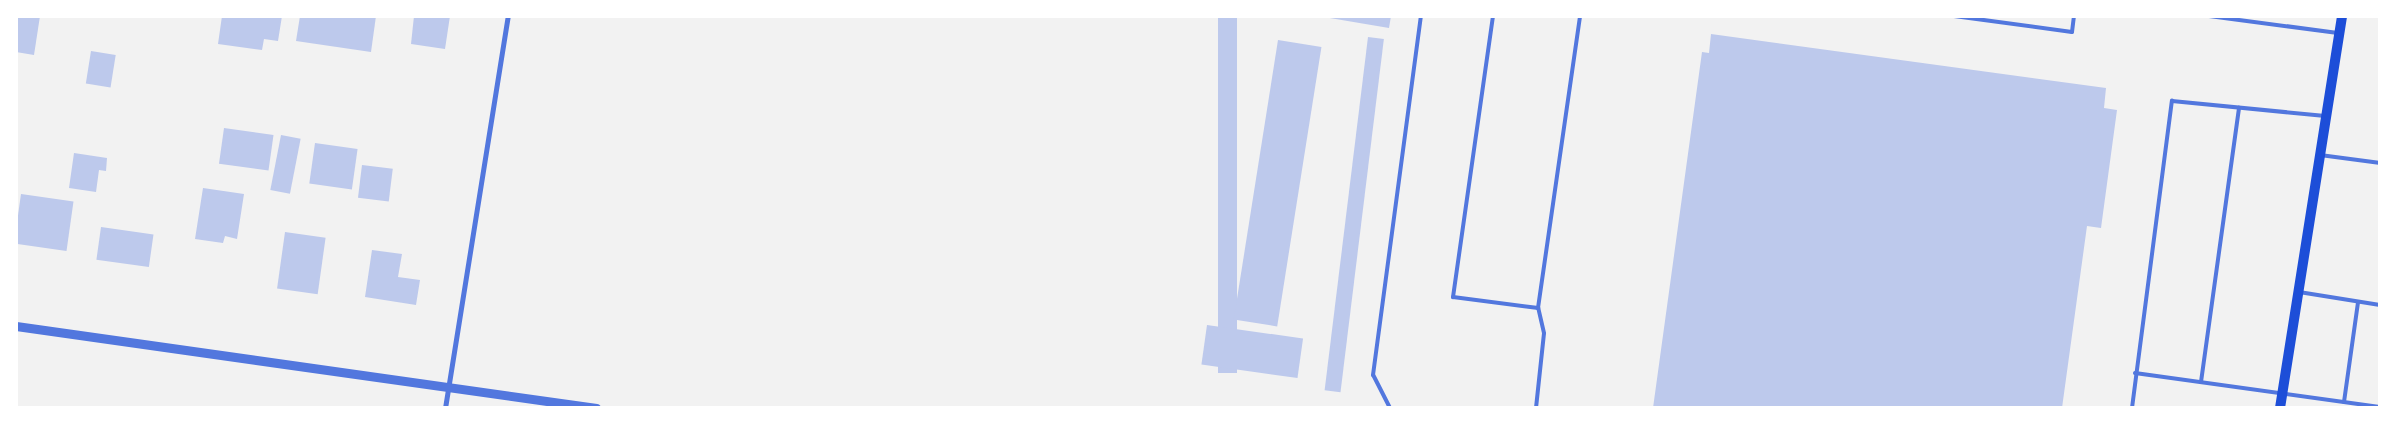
<!DOCTYPE html>
<style>
body{margin:0}
#map{position:relative;width:2396px;height:424px;overflow:hidden;background:#f2f2f2;font-family:"Fira Sans Condensed",sans-serif}
div>[style]{position:absolute}
[style*='--x']{left:calc(var(--x)*1px);top:calc(var(--y)*1px);width:calc(var(--w)*1px);rotate:calc(var(--a)*1deg)}
.building>*{inset:0;background:#bdc9ec;transform-origin:0 0}
.service>*{height:4px;margin:-2px;padding:0 2px;transform-origin:2px;border-radius:2px;background:#5277de}
.minor>*{height:5px;margin:-2.5px;padding:0 2.5px;transform-origin:2.5px;border-radius:2.5px;background:#5277de}
.tertiary>*{height:9px;margin:-4.5px;padding:0 4.5px;transform-origin:4.5px;border-radius:4.5px;background:#5277de}
.secondary>*{height:10px;margin:-5px;padding:0 5px;transform-origin:5px;border-radius:5px;background:#1d4ed8}
span{translate:-50% -50%;white-space:nowrap;text-align:center;line-height:1.15;-webkit-text-stroke:4.5px #fff;paint-order:stroke}
.frame{position:absolute;inset:0;border:18px solid #fff;pointer-events:none}
</style>
<div id="map">
<div class="building">
<i style="clip-path:polygon(16px 16px,40px 16px,34px 55px,16px 52px)"></i>
<i style="clip-path:polygon(222px 16px,282px 16px,278px 41px,264px 39px,262px 50px,218px 44px)"></i>
<i style="clip-path:polygon(300px 16px,376px 16px,371px 52px,296px 41px)"></i>
<i style="clip-path:polygon(414px 16px,450px 16px,445px 49px,411px 44px)"></i>
<i style="left:1218px;top:16px;width:19px;height:357px"></i>
<i style="clip-path:polygon(1318px 16px,1391px 16px,1389px 28px)"></i>
<i style="clip-path:polygon(1711px 34px,2106px 88px,2104px 108px,2117px 110px,2101px 228px,2087px 226px,2062px 408px,1653px 408px,1702px 52px,1709px 53px)"></i>
<i style="left:1368px;top:37px;width:16px;height:356px;rotate:7deg"></i>
<i style="left:1278px;top:40px;width:44px;height:283px;rotate:9deg"></i>
<i style="left:91px;top:51px;width:25px;height:33px;rotate:9deg"></i>
<i style="left:224px;top:128px;width:50px;height:36px;rotate:8deg"></i>
<i style="left:281px;top:135px;width:20px;height:56px;rotate:11deg"></i>
<i style="left:315px;top:143px;width:43px;height:41px;rotate:8deg"></i>
<i style="clip-path:polygon(74px 153px,107px 158px,106px 171px,99px 170px,96px 192px,69px 188px)"></i>
<i style="left:362px;top:165px;width:31px;height:33px;rotate:7deg"></i>
<i style="clip-path:polygon(203px 188px,244px 194px,237px 239px,225px 236px,223px 243px,195px 239px)"></i>
<i style="left:21px;top:194px;width:53px;height:50px;rotate:8deg"></i>
<i style="left:101px;top:227px;width:53px;height:33px;rotate:8deg"></i>
<i style="left:285px;top:232px;width:41px;height:57px;rotate:8deg"></i>
<i style="clip-path:polygon(372px 250px,402px 254px,398px 277px,420px 280px,416px 305px,365px 297px)"></i>
<i style="left:1207px;top:325px;width:97px;height:40px;rotate:8deg"></i>
</div>
<div class="service">
<i style="--x:1493;--y:16;--w:284;--a:98.1"></i>
<i style="--x:1453;--y:297;--w:86;--a:7.4"></i>
<i style="--x:1538;--y:308;--w:295;--a:-81.8"></i>
<i style="--x:1954;--y:16;--w:119;--a:7.7"></i>
<i style="--x:2072;--y:32;--w:16;--a:-83"></i>
<i style="--x:2209;--y:16;--w:130;--a:7.5"></i>
<i style="--x:2320;--y:155;--w:61;--a:7.6"></i>
<i style="--x:2299;--y:292;--w:82;--a:9.1"></i>
<i style="--x:2135;--y:373;--w:247;--a:7.9"></i>
<i style="--x:2201;--y:382;--w:277;--a:-82.1"></i>
<i style="--x:2344;--y:402;--w:101;--a:-82"></i>
<i style="--x:1390;--y:408;--w:37;--a:-117"></i>
<i style="--x:1373;--y:375;--w:362;--a:-82.4"></i>
<i style="--x:1536;--y:408;--w:75;--a:-83.9"></i>
<i style="--x:1544;--y:333;--w:26;--a:-103"></i>
<i style="--x:2132;--y:408;--w:310;--a:-82.6"></i>
<i style="--x:2172;--y:101;--w:154;--a:5.6"></i>
</div>
<div class="minor">
<i style="--x:445;--y:408;--w:397;--a:-80.9"></i>
</div>
<div class="tertiary">
<i style="--x:16;--y:326;--w:586;--a:8.05"></i>
</div>
<div class="secondary">
<i style="--x:2280;--y:408;--w:397;--a:-81"></i>
</div>
<div class="frame"></div>
</div>
